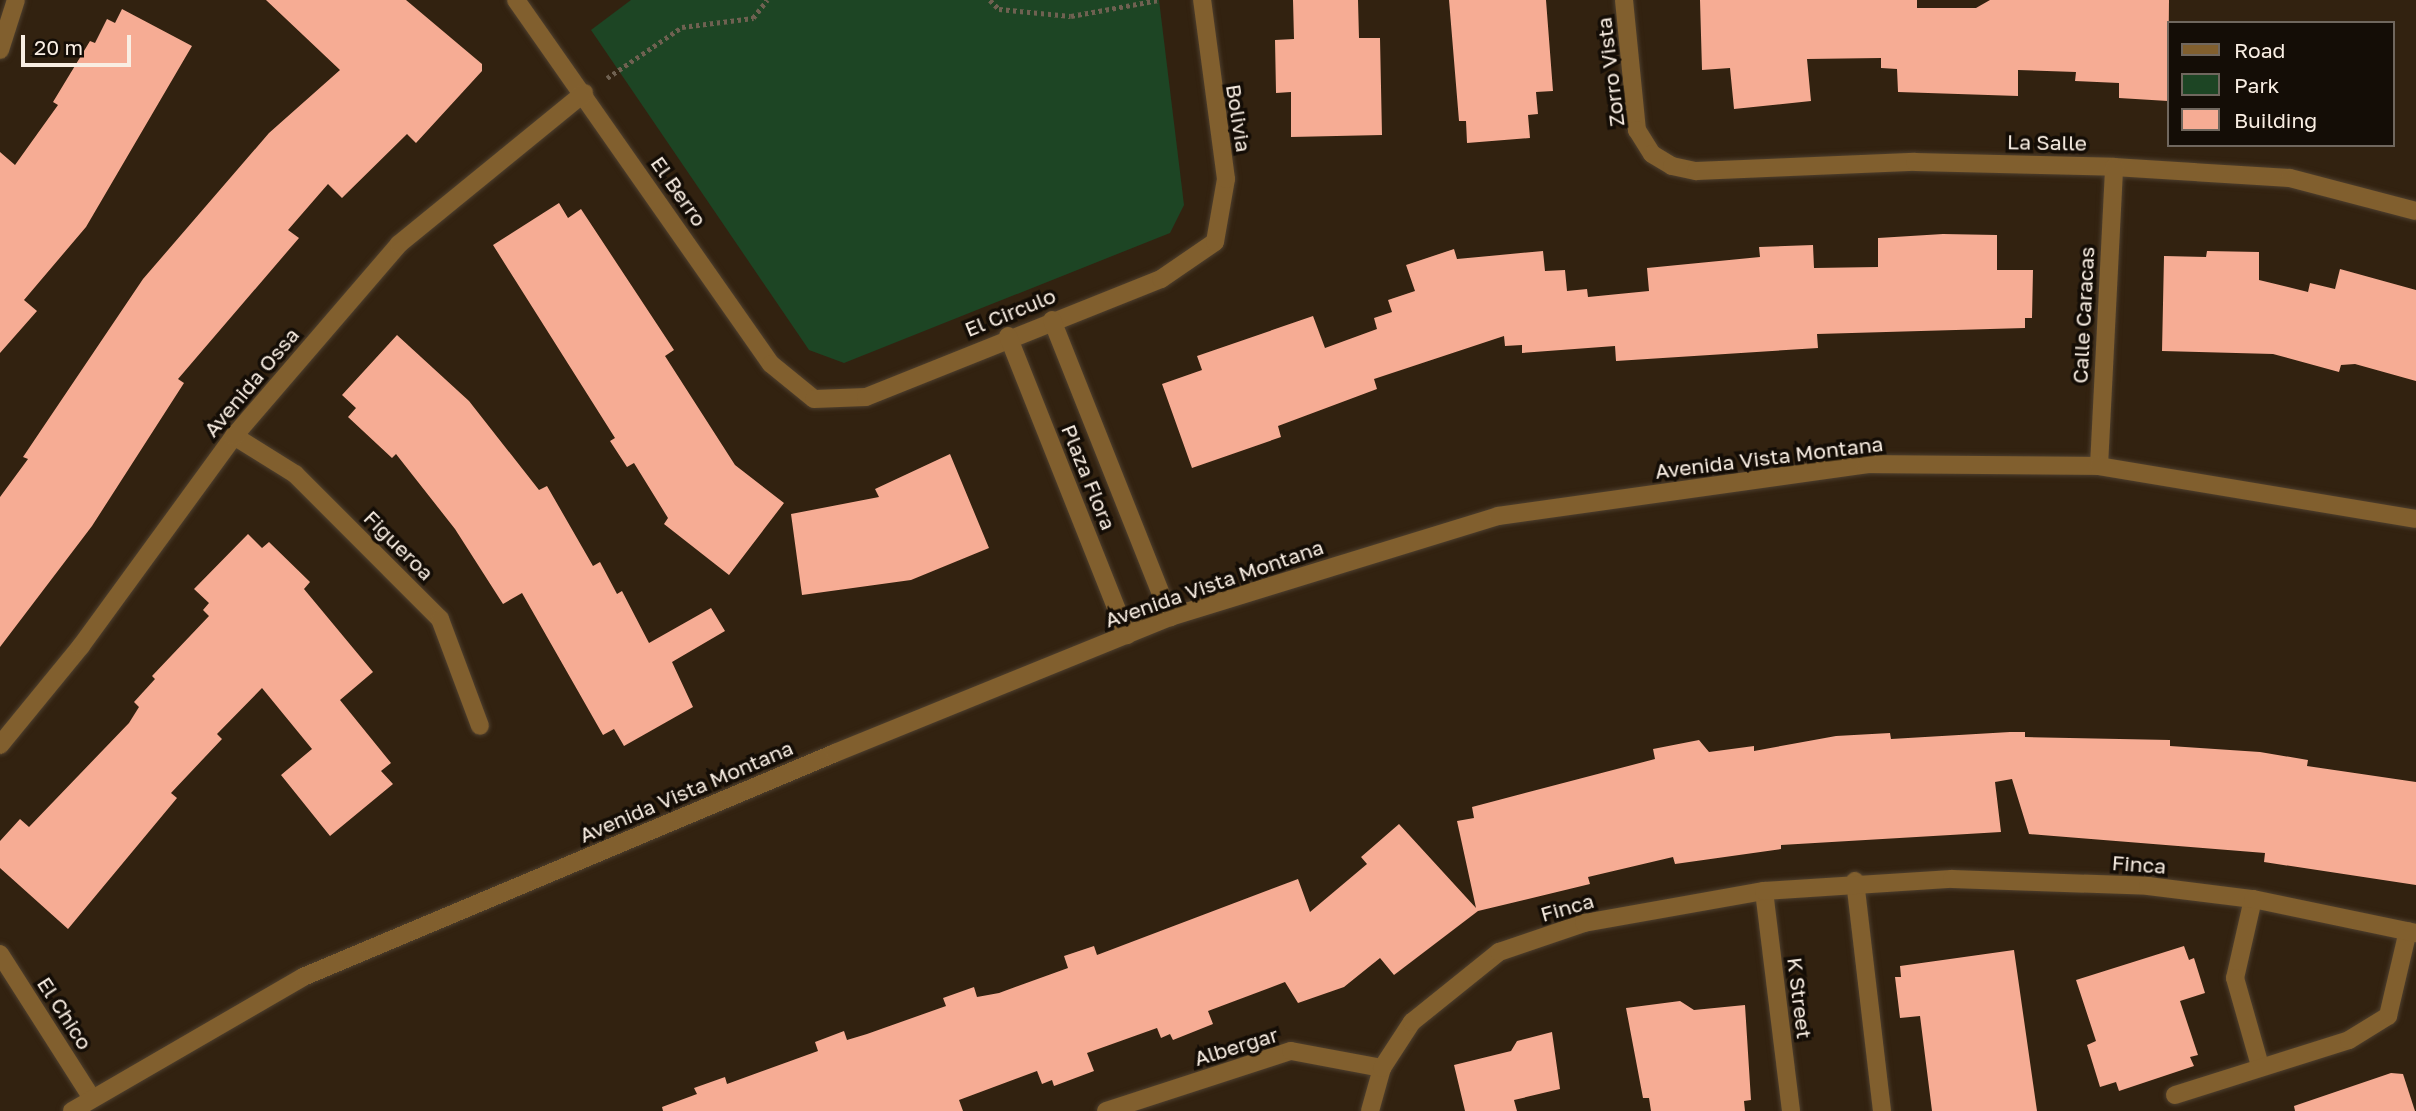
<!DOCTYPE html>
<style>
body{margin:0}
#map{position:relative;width:2416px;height:1111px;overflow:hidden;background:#322210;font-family:"Golos Text",sans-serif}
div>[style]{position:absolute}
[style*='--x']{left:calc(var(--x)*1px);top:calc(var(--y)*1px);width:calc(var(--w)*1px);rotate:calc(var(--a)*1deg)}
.green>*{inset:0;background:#1d4524}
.building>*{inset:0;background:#f6ac94}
.path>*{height:4.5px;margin-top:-2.25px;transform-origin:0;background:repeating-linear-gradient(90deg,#6f6151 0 3.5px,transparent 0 7px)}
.roads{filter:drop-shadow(0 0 2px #4e3f2e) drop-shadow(0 0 2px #4e3f2e)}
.minor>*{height:18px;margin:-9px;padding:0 9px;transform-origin:9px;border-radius:9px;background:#815f2e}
span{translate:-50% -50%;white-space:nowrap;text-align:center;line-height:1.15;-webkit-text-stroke:7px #140d06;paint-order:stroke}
.street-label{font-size:21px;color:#f9eee3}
.legend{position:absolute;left:2167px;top:21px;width:228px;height:126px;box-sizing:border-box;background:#140d06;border:2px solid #70675e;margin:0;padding:9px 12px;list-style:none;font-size:21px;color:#f9eee3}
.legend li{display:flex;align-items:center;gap:14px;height:35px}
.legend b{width:35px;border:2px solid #70675e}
.scale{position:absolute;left:21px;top:35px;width:110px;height:32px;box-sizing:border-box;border:4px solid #f9eee3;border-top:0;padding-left:9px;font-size:21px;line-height:24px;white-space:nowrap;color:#f9eee3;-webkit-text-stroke:5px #140d06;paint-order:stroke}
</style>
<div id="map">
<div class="green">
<i style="clip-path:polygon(631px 0,1159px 0,1184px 205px,1170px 233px,844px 363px,809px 350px,591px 30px)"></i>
</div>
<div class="building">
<i style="clip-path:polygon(266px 0,406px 0,482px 64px,482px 71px,416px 143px,407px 134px,342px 198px,328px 184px,288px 230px,299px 238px,178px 379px,184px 383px,92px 526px,0 647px,0 497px,28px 459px,23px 457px,143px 279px,269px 133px,340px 70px)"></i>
<i style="clip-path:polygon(1293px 0,1358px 0,1359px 38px,1380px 38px,1382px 135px,1291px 137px,1291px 92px,1276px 93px,1275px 40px,1294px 39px)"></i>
<i style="clip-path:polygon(1449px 0,1546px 0,1553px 91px,1536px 92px,1538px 114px,1528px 115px,1530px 138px,1467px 143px,1466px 121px,1459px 121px)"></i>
<i style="clip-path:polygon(1700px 0,1917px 0,1917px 8px,1976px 8px,1990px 0,2169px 0,2168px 101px,2119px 98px,2119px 83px,2075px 81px,2076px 72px,2018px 70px,2018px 96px,1898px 92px,1897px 69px,1881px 68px,1881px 58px,1807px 59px,1811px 101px,1734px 109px,1730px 68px,1702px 70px)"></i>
<i style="clip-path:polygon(122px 9px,192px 46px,86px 227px,24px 300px,37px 311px,0 353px,0 152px,15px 165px,58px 105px,53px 102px,90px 41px,95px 43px,107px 19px,115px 23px)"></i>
<i style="clip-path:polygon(559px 203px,568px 218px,581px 209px,674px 350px,665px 356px,735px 465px,784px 503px,729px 575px,664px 524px,668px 518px,634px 463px,627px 467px,610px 441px,615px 438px,493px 245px)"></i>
<i style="clip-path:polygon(1943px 234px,1997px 235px,1997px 270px,2033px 270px,2032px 318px,2025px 318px,2025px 328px,1817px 334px,1818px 348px,1616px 361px,1615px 346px,1522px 353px,1522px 345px,1505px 346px,1504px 336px,1374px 379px,1377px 389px,1278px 426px,1281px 437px,1192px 468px,1162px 384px,1202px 370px,1197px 356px,1313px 316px,1325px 348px,1377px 329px,1374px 318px,1392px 312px,1388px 300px,1415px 291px,1406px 265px,1454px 249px,1457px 259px,1543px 251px,1545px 271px,1565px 270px,1567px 291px,1587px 289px,1588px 297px,1649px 291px,1647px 268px,1760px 257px,1759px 247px,1813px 245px,1814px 268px,1878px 267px,1878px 238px)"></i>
<i style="clip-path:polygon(2207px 251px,2259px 252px,2259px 280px,2308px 292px,2310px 283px,2335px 289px,2340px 269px,2416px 290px,2416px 381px,2355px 364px,2341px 365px,2339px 372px,2273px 354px,2162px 351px,2164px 256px,2206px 257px)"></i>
<i style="clip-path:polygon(397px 335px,469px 401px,539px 490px,547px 486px,593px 566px,600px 562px,617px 594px,622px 591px,649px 643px,711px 608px,725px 631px,672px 662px,693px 707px,624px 746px,614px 729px,603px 735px,522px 593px,503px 604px,455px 529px,396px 454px,392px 458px,348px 417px,356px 408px,342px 395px)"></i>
<i style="clip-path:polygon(950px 454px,989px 548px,911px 580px,802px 595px,791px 514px,879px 497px,875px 489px)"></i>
<i style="clip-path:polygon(248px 534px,262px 548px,269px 542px,310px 582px,304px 589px,373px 672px,340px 700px,391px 763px,381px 771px,393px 784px,330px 836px,281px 775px,312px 749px,262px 688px,217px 734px,222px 739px,171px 793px,177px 798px,68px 929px,0 868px,0 841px,20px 819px,29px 827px,129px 723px,139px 707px,134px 702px,155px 679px,152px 676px,209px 616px,203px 610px,209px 603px,194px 589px)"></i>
<i style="clip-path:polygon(2010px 732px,2025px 732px,2025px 737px,2170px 740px,2170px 746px,2260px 752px,2308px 760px,2307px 766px,2416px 782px,2416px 885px,2264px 862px,2265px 853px,2029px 834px,2012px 779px,1995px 782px,2001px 832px,1781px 845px,1781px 849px,1675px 864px,1673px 857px,1588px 877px,1590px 884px,1478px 911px,1394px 975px,1380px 958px,1344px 987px,1298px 1003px,1285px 982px,1208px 1011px,1213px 1024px,1173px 1040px,1170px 1034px,1161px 1038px,1157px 1028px,1087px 1053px,1094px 1071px,1054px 1086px,1052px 1080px,1042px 1084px,1037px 1071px,959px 1100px,963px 1111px,663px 1111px,662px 1107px,697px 1094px,694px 1088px,725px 1077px,727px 1084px,818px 1051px,815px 1042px,844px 1031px,847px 1040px,867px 1034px,946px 1006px,943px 998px,974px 987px,977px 997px,999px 993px,1068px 968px,1064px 956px,1094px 946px,1097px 955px,1298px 879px,1310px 912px,1367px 864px,1361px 857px,1399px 824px,1476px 908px,1457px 821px,1474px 818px,1472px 807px,1655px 759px,1653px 749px,1699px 740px,1709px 752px,1754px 746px,1754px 751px,1836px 736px,1890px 733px,1891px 739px)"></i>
<i style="clip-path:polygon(2184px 946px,2189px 960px,2194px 958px,2205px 993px,2180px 1001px,2198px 1055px,2190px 1057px,2194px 1066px,2119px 1091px,2116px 1082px,2100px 1087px,2087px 1045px,2096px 1041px,2076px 980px)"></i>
<i style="clip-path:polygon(2014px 950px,2037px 1111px,1932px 1111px,1920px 1016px,1900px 1018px,1895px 977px,1901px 977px,1900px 966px)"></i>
<i style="clip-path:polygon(1680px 1001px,1694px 1010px,1745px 1005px,1751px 1100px,1744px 1101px,1745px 1111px,1651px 1111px,1649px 1098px,1643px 1098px,1626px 1008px)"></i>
<i style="clip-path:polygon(1552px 1032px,1560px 1089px,1514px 1100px,1517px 1111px,1465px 1111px,1454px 1065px,1511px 1051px,1517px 1041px)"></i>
<i style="clip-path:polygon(2391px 1073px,2403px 1074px,2415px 1111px,2295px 1111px,2294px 1106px)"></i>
</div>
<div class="path">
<i style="--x:990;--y:0;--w:13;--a:45"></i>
<i style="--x:999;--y:9;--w:72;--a:5.6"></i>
<i style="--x:1071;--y:16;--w:89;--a:-10.3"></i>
<i style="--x:607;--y:78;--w:91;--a:-34.2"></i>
<i style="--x:682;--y:27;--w:72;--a:-7.2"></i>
<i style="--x:753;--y:18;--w:23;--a:-52"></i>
</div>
<div class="roads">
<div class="minor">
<i style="--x:516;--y:0;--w:444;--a:55"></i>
<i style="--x:771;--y:364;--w:55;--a:39.1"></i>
<i style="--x:814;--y:399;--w:52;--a:-2.2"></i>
<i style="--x:866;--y:397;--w:318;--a:-21.8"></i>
<i style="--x:1161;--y:279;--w:65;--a:-34.4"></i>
<i style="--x:1215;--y:242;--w:64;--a:-80.1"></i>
<i style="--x:1226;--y:179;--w:181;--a:-97.6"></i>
<i style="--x:1624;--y:0;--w:131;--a:84.3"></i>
<i style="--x:1637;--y:130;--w:28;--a:58"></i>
<i style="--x:1652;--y:154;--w:23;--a:31"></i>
<i style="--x:1672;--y:166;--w:25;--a:12"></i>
<i style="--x:1696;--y:171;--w:219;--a:-2.4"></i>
<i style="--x:1915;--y:162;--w:199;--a:1.4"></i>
<i style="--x:2114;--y:167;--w:176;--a:3.6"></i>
<i style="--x:2290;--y:178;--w:130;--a:14.7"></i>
<i style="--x:0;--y:50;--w:52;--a:-72.3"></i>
<i style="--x:1052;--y:320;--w:320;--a:68.3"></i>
<i style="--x:1008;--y:336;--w:322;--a:68.3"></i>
<i style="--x:234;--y:436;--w:72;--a:31.9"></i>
<i style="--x:295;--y:474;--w:205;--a:45"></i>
<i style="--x:440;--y:619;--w:114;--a:69.5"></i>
<i style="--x:2099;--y:466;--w:299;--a:-87.1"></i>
<i style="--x:0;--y:745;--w:128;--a:-50.7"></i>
<i style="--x:81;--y:646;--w:260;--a:-53.9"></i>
<i style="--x:234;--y:436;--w:253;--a:-49.3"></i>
<i style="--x:399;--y:244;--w:239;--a:-39.2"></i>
<i style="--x:1855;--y:881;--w:232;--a:83.3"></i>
<i style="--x:1764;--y:891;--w:222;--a:83"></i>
<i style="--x:2253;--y:899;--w:81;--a:102.8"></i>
<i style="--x:2235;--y:978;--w:91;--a:74.1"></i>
<i style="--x:0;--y:954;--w:169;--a:57.5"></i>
<i style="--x:2175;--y:1095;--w:182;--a:-17.5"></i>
<i style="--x:2349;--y:1040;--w:46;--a:-31.6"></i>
<i style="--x:2388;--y:1016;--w:87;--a:-76.8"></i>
<i style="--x:72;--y:1111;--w:267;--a:-30.1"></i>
<i style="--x:303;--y:977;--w:577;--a:-22.83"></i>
<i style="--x:835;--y:753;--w:362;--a:-22.1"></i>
<i style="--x:1170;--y:617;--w:343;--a:-17.1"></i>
<i style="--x:1498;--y:516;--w:372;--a:-8"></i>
<i style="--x:1866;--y:464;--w:233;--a:0.5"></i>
<i style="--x:2099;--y:466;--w:321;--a:9.5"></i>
<i style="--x:1106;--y:1111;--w:194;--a:-18"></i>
<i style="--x:1291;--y:1051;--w:93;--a:10.6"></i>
<i style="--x:1370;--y:1111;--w:45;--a:-74.4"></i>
<i style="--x:1382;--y:1068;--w:55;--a:-56.9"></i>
<i style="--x:1412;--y:1022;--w:112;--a:-38.8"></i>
<i style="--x:1499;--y:952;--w:90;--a:-18.8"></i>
<i style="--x:1584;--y:923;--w:183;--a:-10.1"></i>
<i style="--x:1764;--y:891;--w:188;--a:-3.7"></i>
<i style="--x:1952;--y:879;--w:196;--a:2"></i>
<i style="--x:2148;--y:886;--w:106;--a:7.1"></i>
<i style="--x:2253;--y:899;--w:167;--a:11.8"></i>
</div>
</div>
<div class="street-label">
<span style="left:1610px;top:72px;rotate:-97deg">Zorro Vista</span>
<span style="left:1239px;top:118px;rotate:81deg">Bolivia</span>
<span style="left:2047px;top:142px;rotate:1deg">La Salle</span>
<span style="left:679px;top:191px;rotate:55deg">El Berro</span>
<span style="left:1010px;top:312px;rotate:-22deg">El Circulo</span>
<span style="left:2083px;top:315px;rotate:-87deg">Calle Caracas</span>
<span style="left:251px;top:382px;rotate:-50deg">Avenida Ossa</span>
<span style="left:1769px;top:457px;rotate:-7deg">Avenida Vista Montana</span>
<span style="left:1089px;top:477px;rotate:68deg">Plaza Flora</span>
<span style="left:399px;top:545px;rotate:45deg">Figueroa</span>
<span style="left:1214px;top:583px;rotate:-19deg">Avenida Vista Montana</span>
<span style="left:686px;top:791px;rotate:-23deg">Avenida Vista Montana</span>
<span style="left:2139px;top:864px;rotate:4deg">Finca</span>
<span style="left:1567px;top:907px;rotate:-16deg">Finca</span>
<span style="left:1800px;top:998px;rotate:83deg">K Street</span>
<span style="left:65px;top:1013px;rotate:57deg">El Chico</span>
<span style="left:1236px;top:1046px;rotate:-17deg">Albergar</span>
</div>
<ul class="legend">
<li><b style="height:9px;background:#815f2e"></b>Road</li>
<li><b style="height:19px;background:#1d4524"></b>Park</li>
<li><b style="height:19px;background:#f6ac94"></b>Building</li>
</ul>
<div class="scale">20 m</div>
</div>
